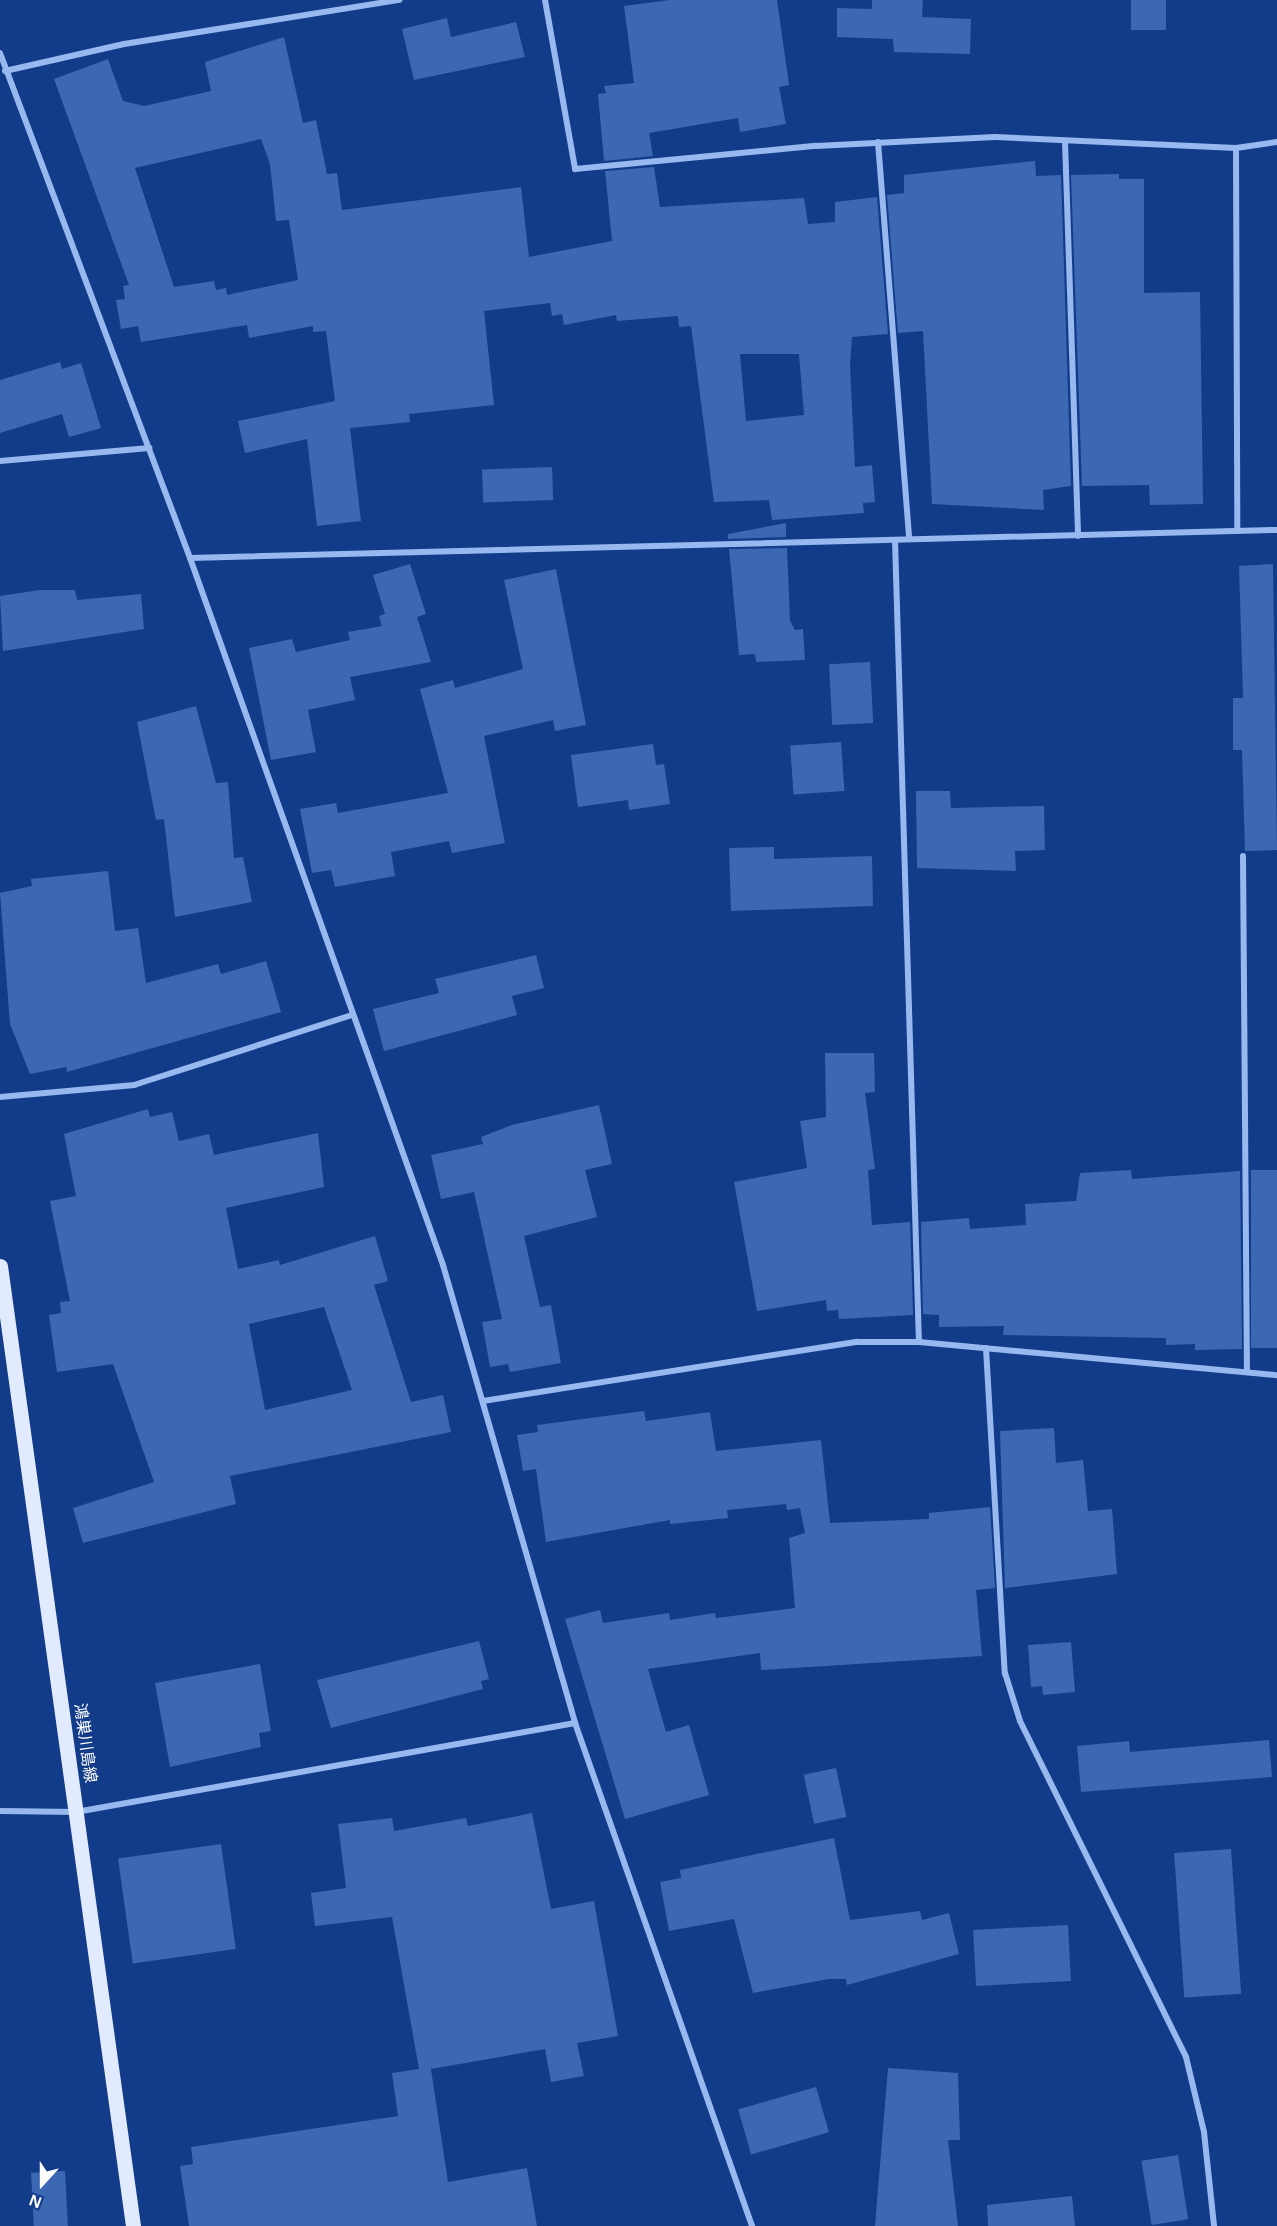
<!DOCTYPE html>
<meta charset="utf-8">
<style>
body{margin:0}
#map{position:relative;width:1277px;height:2226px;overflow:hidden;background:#123c89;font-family:Arial,"Noto Sans JP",sans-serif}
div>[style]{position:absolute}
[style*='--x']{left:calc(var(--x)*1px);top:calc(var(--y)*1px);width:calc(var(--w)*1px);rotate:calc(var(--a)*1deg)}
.building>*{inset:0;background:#3b67b3;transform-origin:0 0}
.street>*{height:6px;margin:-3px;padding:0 3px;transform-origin:3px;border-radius:3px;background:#98b9f0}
.primary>*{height:15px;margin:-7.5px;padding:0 7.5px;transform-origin:7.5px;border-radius:7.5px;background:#e1eaff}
span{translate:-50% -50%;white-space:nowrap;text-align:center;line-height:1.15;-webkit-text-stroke:4.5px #123c89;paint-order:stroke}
.street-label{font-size:16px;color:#fff}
.north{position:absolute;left:12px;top:2154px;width:60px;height:60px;-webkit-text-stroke:4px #123c89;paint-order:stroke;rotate:201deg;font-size:16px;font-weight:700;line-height:24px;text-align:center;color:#fff}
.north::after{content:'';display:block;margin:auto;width:21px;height:27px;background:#fff;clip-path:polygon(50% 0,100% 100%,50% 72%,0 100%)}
</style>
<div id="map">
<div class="building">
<i style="clip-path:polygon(670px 0,777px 0,789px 85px,779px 87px,786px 124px,740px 132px,738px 118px,649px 133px,653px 156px,604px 161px,598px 94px,606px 93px,604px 86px,634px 83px,624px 6px)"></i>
<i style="clip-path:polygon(872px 0,923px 0,922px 17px,971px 19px,970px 54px,894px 52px,893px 39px,837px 37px,837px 8px,872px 9px)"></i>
<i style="left:1131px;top:0;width:35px;height:30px"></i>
<i style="clip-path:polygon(447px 18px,451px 37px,516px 22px,525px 57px,414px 80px,402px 29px)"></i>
<i style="clip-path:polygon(evenodd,284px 37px,303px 123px,316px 120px,327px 174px,337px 173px,342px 210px,521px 187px,529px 257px,612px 241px,605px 171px,654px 167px,660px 207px,804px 198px,808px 224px,835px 222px,835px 202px,877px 197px,888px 334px,852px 337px,850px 365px,855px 467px,872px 465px,875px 502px,863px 503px,864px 513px,772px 520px,769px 500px,714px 502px,691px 326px,679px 327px,678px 316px,617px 321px,616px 315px,564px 325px,562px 314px,552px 316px,550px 303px,484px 311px,494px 405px,409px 414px,410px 422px,350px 428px,361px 521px,317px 526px,307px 439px,245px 453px,238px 421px,335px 401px,326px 331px,313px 332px,313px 326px,249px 338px,247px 325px,141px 342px,138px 326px,121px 329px,116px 300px,125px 299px,123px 286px,129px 285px,54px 79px,108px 59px,123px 101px,144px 106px,211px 91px,205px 62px,284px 37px,261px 139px,270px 164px,276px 221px,289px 220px,298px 280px,227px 295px,226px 288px,216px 290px,214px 281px,174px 287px,135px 168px,261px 139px,284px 37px,740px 354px,799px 354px,804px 415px,746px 421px,740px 354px)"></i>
<i style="clip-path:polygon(1035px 161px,1036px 176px,1061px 175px,1071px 486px,1043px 490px,1044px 510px,932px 504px,923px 331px,898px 333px,887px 195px,904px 193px,904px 175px)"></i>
<i style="clip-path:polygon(1119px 174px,1119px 179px,1144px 179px,1144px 293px,1200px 292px,1203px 504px,1150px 505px,1149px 485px,1082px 486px,1071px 175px)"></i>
<i style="clip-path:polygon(60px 362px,62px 369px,81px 363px,101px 428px,69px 437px,62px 414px,0 433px,0 380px)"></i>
<i style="left:552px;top:467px;width:33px;height:70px;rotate:88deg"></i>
<i style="clip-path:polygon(786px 523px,786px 537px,728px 539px,728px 534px)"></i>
<i style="clip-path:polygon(787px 548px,790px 621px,795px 630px,803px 629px,805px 660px,756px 662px,755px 654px,739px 655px,729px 549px)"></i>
<i style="clip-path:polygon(410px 564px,426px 614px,417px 617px,431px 662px,350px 677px,355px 700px,308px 710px,316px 752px,271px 760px,249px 648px,292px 639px,296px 652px,350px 640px,348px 632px,382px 626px,379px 616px,385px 614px,373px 575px)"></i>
<i style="clip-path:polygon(1273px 564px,1277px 850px,1245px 851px,1242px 750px,1233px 750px,1233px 698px,1243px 698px,1239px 566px)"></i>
<i style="clip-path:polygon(556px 569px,586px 725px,555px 731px,553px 720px,484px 736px,505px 843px,452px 853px,449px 841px,391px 852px,395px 876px,335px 887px,331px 870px,312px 873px,300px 809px,336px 803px,338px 813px,448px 793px,420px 689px,453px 680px,455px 688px,523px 669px,504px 580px)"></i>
<i style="clip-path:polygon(40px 590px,75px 590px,77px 600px,141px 594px,144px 629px,3px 651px,0 596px)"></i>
<i style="left:870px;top:662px;width:61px;height:41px;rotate:87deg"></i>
<i style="clip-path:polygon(196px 706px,216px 783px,228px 782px,234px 858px,243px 857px,252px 902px,175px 917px,164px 819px,156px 820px,137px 722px)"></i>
<i style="left:841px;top:742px;width:49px;height:51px;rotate:86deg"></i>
<i style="clip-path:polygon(653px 744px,656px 765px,664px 764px,670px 804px,629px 810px,628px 800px,578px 807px,571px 755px)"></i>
<i style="clip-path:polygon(916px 791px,950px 791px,951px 808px,1044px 806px,1045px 850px,1015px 851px,1016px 871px,917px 868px)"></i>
<i style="clip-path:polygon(774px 847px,774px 859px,872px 856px,873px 906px,731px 911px,729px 848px)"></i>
<i style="clip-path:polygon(108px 871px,115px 931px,138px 928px,146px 983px,218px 964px,221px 974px,266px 961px,281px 1012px,67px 1072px,66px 1067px,30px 1074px,10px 1024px,0 893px,32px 886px,31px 879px)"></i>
<i style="clip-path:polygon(536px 955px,544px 988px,512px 996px,517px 1015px,384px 1051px,373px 1009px,439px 993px,435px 979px)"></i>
<i style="clip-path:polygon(825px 1053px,874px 1053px,875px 1092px,865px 1093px,875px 1169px,868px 1170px,872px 1225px,910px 1222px,913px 1315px,839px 1319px,838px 1310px,827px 1311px,826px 1300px,757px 1311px,734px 1182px,807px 1168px,800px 1121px,826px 1117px)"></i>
<i style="clip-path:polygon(599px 1105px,612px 1164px,585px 1170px,597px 1217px,524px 1236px,540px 1307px,551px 1305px,561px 1363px,510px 1372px,508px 1364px,490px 1367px,482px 1322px,502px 1319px,474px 1192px,441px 1199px,431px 1155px,483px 1144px,481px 1137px,512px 1125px)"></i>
<i style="clip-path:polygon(evenodd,148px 1109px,150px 1117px,172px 1112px,179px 1141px,209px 1134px,214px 1155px,318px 1133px,324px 1187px,226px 1208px,238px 1269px,279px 1260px,280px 1265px,375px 1236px,388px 1281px,374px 1285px,411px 1402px,443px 1395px,451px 1432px,230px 1476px,236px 1504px,83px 1543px,73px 1508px,154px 1482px,113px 1364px,57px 1372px,49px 1315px,61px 1313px,60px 1302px,70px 1301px,50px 1201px,76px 1196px,64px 1134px,148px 1109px,324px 1307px,352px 1390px,265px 1410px,249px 1324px,324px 1307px)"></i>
<i style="clip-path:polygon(1131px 1170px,1132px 1179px,1240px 1171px,1242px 1349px,1195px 1350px,1195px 1344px,1166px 1345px,1166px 1338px,1003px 1335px,1004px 1326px,939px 1327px,939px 1315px,923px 1314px,921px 1222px,969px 1218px,970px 1229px,1026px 1225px,1025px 1204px,1076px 1201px,1080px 1173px)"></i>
<i style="left:1277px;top:1170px;width:178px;height:26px;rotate:90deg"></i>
<i style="clip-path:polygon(644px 1411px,646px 1421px,710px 1412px,716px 1451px,821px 1440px,830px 1523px,929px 1519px,929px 1513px,990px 1507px,995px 1588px,976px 1590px,982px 1656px,761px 1670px,760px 1653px,648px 1669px,666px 1732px,689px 1725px,709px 1795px,625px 1819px,565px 1619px,600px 1610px,603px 1623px,669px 1613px,670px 1620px,715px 1613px,716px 1618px,795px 1608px,789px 1538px,805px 1533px,800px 1508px,787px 1510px,786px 1504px,727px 1510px,728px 1518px,670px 1524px,670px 1520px,546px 1542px,536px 1469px,523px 1471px,517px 1435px,538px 1432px,537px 1425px)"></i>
<i style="clip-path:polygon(1054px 1428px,1056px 1463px,1083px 1460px,1088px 1511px,1112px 1509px,1117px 1574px,1005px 1588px,1000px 1431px)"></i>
<i style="clip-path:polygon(479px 1641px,489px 1679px,481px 1681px,483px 1689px,331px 1728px,317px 1680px)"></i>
<i style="clip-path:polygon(1071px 1642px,1075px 1692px,1043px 1695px,1042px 1686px,1031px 1687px,1028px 1645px)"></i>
<i style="clip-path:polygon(260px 1664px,271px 1731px,259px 1733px,261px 1747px,170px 1767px,155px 1683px)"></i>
<i style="clip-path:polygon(1269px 1740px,1272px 1777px,1081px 1792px,1077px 1746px,1129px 1741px,1130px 1752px)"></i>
<i style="left:836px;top:1768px;width:50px;height:33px;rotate:78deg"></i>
<i style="clip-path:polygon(532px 1813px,551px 1909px,594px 1901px,618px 2036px,577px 2043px,584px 2076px,551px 2082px,545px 2049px,431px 2069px,448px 2182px,527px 2168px,537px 2226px,189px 2226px,180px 2166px,193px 2164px,191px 2147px,398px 2116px,392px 2073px,419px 2069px,392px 1917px,315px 1926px,311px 1893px,346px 1888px,338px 1824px,392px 1818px,394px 1831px,466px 1818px,468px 1826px)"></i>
<i style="clip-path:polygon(834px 1838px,850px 1920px,920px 1911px,922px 1920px,949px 1913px,959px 1954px,847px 1985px,846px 1979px,829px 1979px,753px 1993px,734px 1919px,669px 1931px,660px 1882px,681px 1878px,680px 1870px)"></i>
<i style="left:221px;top:1844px;width:106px;height:104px;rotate:82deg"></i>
<i style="left:1231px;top:1849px;width:145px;height:57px;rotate:86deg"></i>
<i style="left:1068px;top:1925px;width:56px;height:95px;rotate:87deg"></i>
<i style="clip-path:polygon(888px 2068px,958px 2073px,960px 2140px,948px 2140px,958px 2226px,875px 2226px)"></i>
<i style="left:816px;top:2087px;width:47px;height:81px;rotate:74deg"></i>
<i style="left:1178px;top:2155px;width:65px;height:37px;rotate:81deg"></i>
<i style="left:65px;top:2171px;width:55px;height:34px;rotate:87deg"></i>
<i style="clip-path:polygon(1072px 2196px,1075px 2226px,988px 2226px,987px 2205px)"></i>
</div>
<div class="street">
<i style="--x:545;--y:0;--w:172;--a:79.9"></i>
<i style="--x:575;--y:169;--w:242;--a:-5.5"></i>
<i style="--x:816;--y:146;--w:179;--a:-2.9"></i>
<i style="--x:995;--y:137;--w:241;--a:2.6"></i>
<i style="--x:1236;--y:148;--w:41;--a:-8.3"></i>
<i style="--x:0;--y:53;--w:540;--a:69.38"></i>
<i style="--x:190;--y:558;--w:751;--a:70.31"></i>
<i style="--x:443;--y:1265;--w:477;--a:73.9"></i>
<i style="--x:575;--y:1723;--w:533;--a:70.61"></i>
<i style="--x:5;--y:71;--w:122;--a:-12.8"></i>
<i style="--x:124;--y:44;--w:279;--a:-9.1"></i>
<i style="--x:1065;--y:141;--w:395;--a:88.1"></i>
<i style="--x:878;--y:142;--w:398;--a:85.5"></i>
<i style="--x:1236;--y:148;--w:381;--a:89.8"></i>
<i style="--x:0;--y:461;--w:150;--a:-5"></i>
<i style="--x:895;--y:540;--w:802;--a:88.29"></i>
<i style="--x:190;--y:558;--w:1087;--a:-1.48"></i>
<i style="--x:1243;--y:856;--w:516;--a:89.56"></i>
<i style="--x:0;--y:1097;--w:135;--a:-5.1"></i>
<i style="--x:134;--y:1085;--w:229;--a:-17.8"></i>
<i style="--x:986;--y:1348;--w:326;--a:86.7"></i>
<i style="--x:1005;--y:1673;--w:50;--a:72.6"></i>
<i style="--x:1020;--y:1721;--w:375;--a:63.7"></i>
<i style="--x:1186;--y:2057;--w:77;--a:76.5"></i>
<i style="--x:1204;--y:2132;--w:95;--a:83.9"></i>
<i style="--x:483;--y:1401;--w:379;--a:-9"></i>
<i style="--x:857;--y:1342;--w:62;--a:0"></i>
<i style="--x:919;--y:1342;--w:360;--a:5.3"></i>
<i style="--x:0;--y:1811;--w:76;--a:0.8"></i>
<i style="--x:76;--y:1812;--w:507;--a:-10.11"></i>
</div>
<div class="primary">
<i style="--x:0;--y:1266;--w:969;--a:82.11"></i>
</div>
<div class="street-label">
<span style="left:85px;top:1743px;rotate:82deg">鴻巣川島線</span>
</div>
<div class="north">N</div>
</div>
